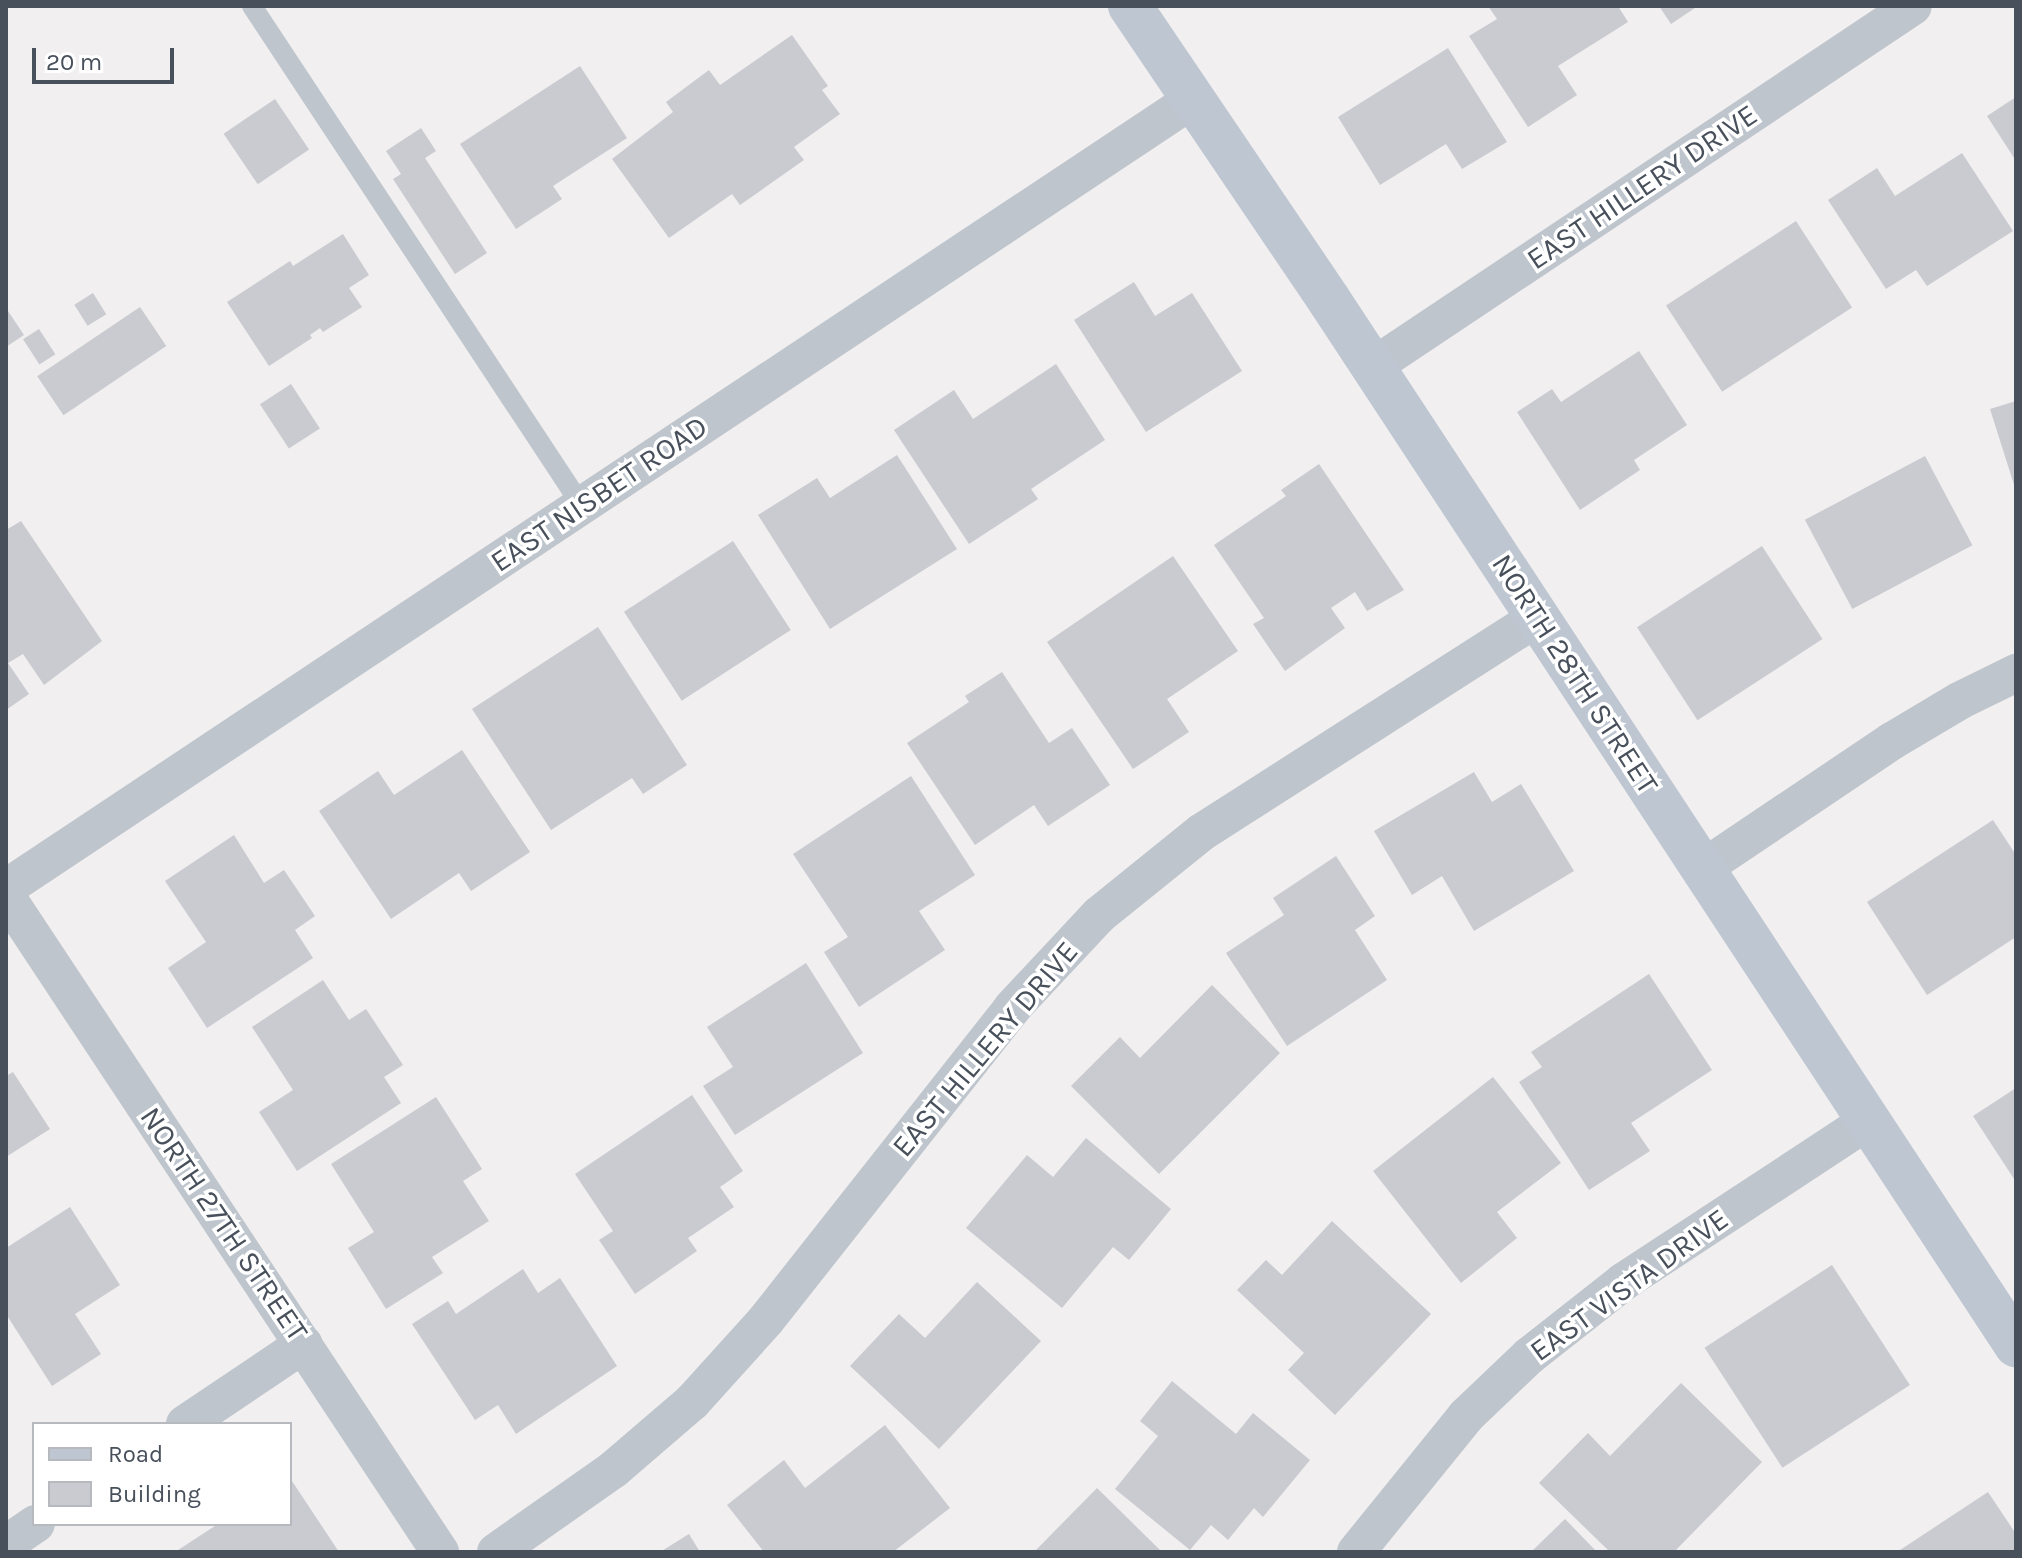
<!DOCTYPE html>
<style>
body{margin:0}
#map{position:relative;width:2022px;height:1558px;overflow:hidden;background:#f1efef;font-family:Karla,sans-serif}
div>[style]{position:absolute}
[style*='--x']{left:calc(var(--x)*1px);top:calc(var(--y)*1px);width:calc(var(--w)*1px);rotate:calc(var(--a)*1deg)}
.building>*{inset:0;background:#c9cbd1;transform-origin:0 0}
.lane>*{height:20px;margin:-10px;padding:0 10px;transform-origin:10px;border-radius:10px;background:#bec5cd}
.street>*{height:38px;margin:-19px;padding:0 19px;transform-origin:19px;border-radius:19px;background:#bec5cd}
.secondary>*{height:44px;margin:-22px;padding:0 22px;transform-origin:22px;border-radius:22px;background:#bec6d2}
span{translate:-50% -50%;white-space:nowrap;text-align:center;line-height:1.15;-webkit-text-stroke:7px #fff;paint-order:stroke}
.street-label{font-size:30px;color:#48505b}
.frame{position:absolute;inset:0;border:8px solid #48505b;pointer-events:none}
.legend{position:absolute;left:32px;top:1422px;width:260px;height:104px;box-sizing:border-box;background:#fff;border:2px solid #b6b9bd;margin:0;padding:10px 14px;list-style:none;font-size:24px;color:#48505b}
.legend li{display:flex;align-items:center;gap:16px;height:40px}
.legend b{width:40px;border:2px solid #b6b9bd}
.scale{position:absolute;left:32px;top:48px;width:142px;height:36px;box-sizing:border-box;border:4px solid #48505b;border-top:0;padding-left:10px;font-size:24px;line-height:28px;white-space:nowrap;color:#48505b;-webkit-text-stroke:6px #fff;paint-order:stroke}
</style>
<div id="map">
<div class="building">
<i style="clip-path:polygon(1488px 6px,1618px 6px,1628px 22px,1558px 66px,1577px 95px,1528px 127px,1469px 36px,1497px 19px)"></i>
<i style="clip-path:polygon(1659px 6px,1698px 6px,1671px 24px)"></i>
<i style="clip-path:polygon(792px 35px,828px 86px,822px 90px,840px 114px,794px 147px,804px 160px,740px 205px,732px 194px,669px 238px,612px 159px,673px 112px,666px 102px,709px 70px,720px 85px)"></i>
<i style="clip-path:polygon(1448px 48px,1507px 142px,1462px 169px,1446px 144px,1380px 185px,1338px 117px)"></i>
<i style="clip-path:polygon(580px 66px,627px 138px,553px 186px,562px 199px,516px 229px,460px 144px)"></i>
<i style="clip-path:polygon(2016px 97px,2016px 161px,1987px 116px)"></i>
<i style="left:275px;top:99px;width:61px;height:62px;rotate:56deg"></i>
<i style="clip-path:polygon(421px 128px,436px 151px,425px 158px,487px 253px,455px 274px,393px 179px,401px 174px,386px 151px)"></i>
<i style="clip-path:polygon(1962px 153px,2013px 231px,1927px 286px,1916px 270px,1886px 289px,1828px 200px,1877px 168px,1895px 196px)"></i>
<i style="left:1796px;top:221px;width:103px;height:155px;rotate:57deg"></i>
<i style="clip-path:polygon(343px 234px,369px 275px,349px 288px,362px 307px,323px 332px,320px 328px,310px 335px,312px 338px,269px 366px,227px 302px,290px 261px,293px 266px)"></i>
<i style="clip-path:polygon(1134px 282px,1155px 316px,1192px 293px,1242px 371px,1146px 432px,1074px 320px)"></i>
<i style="left:93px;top:293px;width:25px;height:22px;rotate:58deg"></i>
<i style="left:140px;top:307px;width:47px;height:124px;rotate:56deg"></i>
<i style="clip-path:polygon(6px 308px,24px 335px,6px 347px)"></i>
<i style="left:39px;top:329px;width:30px;height:19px;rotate:57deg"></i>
<i style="clip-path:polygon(1639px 351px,1687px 425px,1634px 460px,1640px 470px,1580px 510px,1517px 412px,1552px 389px,1561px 402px)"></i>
<i style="clip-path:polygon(1056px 364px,1105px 440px,1031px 489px,1038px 499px,969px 544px,894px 430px,954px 390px,973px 419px)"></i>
<i style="left:291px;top:384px;width:53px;height:37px;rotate:57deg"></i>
<i style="clip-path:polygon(2016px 401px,2016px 488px,2015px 488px,1990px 409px)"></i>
<i style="clip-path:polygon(897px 455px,957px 549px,830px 629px,758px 515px,817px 478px,830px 498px)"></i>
<i style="left:1925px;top:456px;width:101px;height:136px;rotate:62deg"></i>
<i style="clip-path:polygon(1319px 464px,1404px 590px,1367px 611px,1355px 592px,1331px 608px,1345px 628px,1285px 671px,1253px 624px,1264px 618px,1214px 545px,1286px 496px,1281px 490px)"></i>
<i style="clip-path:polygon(21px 521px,102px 641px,44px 685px,23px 654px,8px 663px,29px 694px,6px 710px,6px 530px)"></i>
<i style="left:733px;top:541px;width:106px;height:130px;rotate:57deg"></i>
<i style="left:1762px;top:546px;width:111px;height:149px;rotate:57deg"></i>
<i style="clip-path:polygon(1173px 556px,1238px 651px,1167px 699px,1189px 732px,1133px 769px,1047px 642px)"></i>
<i style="clip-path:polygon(598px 627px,687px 765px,643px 794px,632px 778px,551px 830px,472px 709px)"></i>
<i style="clip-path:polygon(1002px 672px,1049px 743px,1072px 728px,1110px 785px,1048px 826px,1034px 805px,975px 845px,907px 743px,969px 702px,965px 696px)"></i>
<i style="clip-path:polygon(462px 750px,530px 852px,471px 891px,459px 873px,391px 919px,319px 811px,378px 771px,394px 795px)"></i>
<i style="clip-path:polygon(1474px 772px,1492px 802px,1521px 784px,1574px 871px,1474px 931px,1442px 876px,1412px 895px,1374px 831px)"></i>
<i style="clip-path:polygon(911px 776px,975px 875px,919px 911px,945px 950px,859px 1007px,824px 952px,848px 937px,793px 854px)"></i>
<i style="clip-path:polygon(1993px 820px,2016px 855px,2016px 937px,1927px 995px,1867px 902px)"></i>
<i style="clip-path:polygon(234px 835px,264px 883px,284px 870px,315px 916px,295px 930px,313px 958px,207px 1028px,168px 968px,206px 942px,165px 881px)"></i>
<i style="clip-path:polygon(1336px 856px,1375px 916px,1355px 930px,1387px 980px,1287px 1046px,1226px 953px,1284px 915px,1273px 898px)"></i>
<i style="clip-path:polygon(806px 963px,863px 1053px,735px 1135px,703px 1086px,733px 1067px,707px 1027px)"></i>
<i style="clip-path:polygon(1649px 974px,1712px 1070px,1631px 1123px,1650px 1151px,1589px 1190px,1519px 1082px,1542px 1067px,1531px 1052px)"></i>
<i style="clip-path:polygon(323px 980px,349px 1020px,366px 1009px,403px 1065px,384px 1077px,401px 1103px,297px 1171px,259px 1112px,293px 1090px,252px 1027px)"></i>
<i style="clip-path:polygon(1212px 985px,1280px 1053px,1159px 1174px,1071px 1086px,1120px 1037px,1140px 1058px)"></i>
<i style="clip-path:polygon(13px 1072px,50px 1129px,6px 1157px,6px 1076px)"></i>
<i style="clip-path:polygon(1493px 1077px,1561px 1163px,1497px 1212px,1517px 1238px,1461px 1283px,1373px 1171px)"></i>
<i style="clip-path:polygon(2016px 1088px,2016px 1182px,1973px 1116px)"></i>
<i style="clip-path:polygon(692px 1095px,743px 1171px,720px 1187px,734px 1207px,688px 1238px,697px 1251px,635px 1294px,599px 1240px,613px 1231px,575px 1174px)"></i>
<i style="clip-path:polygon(436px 1097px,482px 1169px,463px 1181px,489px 1221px,432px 1257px,443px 1273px,386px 1309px,348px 1248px,374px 1232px,331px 1164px)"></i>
<i style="clip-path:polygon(1086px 1138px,1171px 1209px,1129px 1260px,1113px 1247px,1062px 1308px,966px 1228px,1027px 1155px,1053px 1177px)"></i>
<i style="clip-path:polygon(70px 1207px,120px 1285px,75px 1314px,101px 1354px,52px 1386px,6px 1314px,6px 1248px)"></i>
<i style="clip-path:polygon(1332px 1221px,1431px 1314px,1335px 1415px,1288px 1370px,1304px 1353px,1237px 1290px,1266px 1260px,1282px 1275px)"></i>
<i style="left:1832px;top:1265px;width:143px;height:152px;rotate:57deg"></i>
<i style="clip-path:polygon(523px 1269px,538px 1293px,560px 1278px,617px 1366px,516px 1434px,498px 1405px,475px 1420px,412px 1324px,448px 1301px,456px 1314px)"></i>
<i style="clip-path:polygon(977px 1282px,1041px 1341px,939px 1449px,850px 1366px,899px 1314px,925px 1338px)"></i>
<i style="clip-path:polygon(1172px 1381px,1236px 1434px,1253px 1413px,1310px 1460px,1263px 1517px,1254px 1508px,1228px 1540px,1211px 1525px,1190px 1550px,1115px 1489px,1158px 1436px,1140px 1421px)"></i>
<i style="clip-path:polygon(1681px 1383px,1762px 1462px,1674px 1552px,1610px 1552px,1539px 1483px,1588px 1433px,1610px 1456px)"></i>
<i style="clip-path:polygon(885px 1425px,950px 1508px,893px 1552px,764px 1552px,727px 1505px,784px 1460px,805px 1488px)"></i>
<i style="clip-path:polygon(290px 1478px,339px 1552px,175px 1552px,218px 1524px,290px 1524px)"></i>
<i style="clip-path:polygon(1097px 1488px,1162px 1552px,1034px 1552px)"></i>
<i style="clip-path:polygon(1988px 1492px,2016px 1534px,2016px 1552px,1897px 1552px)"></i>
<i style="clip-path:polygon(1565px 1519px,1597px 1552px,1531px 1552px)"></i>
<i style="clip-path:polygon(689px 1534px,700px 1552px,660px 1552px)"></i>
</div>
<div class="lane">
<i style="--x:252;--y:6;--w:599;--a:56.58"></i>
</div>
<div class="street">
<i style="--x:1372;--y:367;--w:650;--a:-33.71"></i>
<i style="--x:1703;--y:868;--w:228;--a:-33.9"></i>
<i style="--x:1892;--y:741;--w:78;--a:-30.8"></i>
<i style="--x:1959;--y:701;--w:64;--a:-26.2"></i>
<i style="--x:6;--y:888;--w:1424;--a:-33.6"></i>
<i style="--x:6;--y:896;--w:787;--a:56.51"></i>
<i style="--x:185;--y:1424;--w:143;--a:-33.9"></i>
<i style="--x:6;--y:1544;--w:36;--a:-34"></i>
<i style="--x:496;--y:1552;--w:144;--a:-35.1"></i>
<i style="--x:614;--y:1469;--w:103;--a:-40.7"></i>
<i style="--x:692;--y:1402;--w:110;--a:-47.9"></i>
<i style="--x:766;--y:1320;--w:397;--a:-51.7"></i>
<i style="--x:1012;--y:1008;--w:127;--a:-46.9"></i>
<i style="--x:1099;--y:915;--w:132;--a:-38.9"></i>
<i style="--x:1202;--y:832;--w:398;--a:-32.6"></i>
<i style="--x:1356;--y:1552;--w:175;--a:-51"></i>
<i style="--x:1466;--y:1416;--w:87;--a:-43.6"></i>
<i style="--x:1529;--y:1356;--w:120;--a:-38.2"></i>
<i style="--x:1623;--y:1282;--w:292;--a:-33.3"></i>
</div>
<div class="secondary">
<i style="--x:1130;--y:6;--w:355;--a:55.9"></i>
<i style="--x:1329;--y:300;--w:1251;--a:56.68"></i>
</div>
<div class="street-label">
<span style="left:1642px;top:187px;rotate:-34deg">EAST HILLERY DRIVE</span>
<span style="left:599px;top:494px;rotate:-34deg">EAST NISBET ROAD</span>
<span style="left:1575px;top:674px;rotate:57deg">NORTH 28TH STREET</span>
<span style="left:985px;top:1049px;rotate:-50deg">EAST HILLERY DRIVE</span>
<span style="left:224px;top:1224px;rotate:56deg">NORTH 27TH STREET</span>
<span style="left:1629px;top:1285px;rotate:-36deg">EAST VISTA DRIVE</span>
</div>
<div class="frame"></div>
<ul class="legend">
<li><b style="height:10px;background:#bec6d2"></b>Road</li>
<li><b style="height:22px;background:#c9cbd1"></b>Building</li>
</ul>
<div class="scale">20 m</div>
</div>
